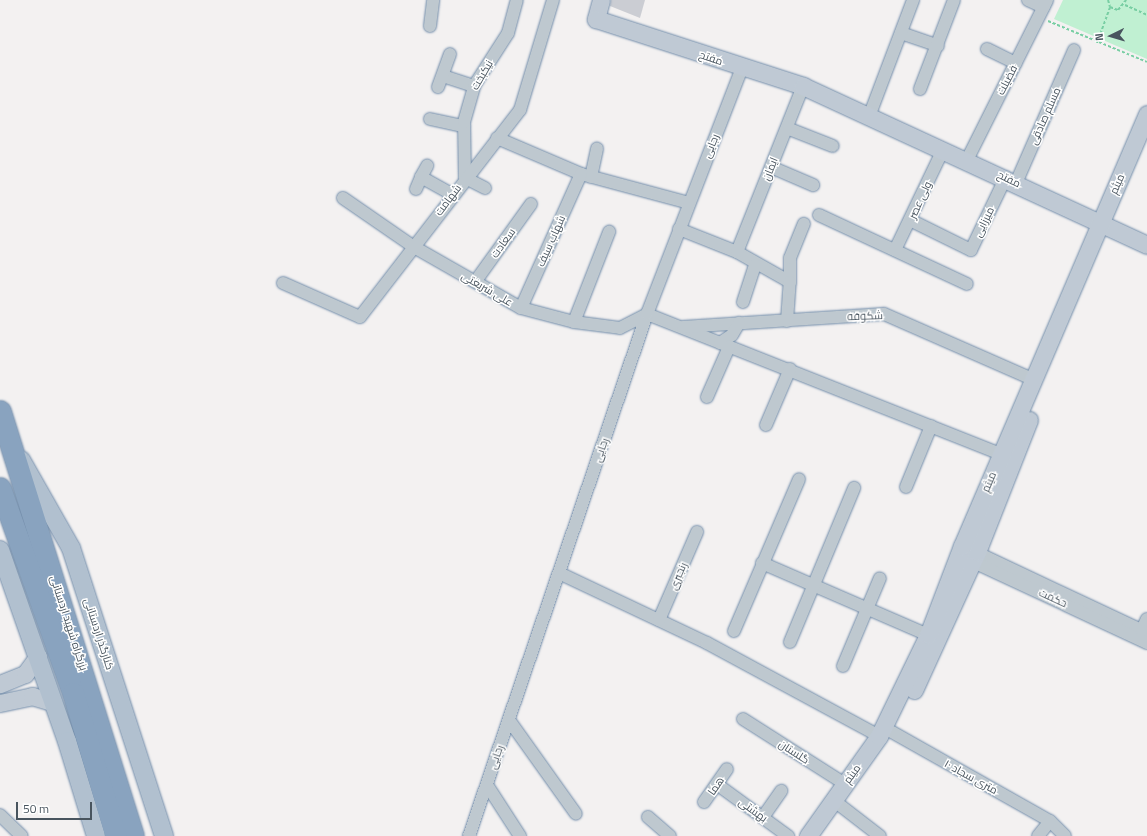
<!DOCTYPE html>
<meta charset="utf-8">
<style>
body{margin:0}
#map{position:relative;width:1147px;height:836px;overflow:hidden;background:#f3f1f1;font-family:"Titillium Web",Cairo,sans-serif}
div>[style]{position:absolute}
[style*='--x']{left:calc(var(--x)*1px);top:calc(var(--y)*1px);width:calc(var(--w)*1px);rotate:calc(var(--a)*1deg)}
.green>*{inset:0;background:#c0f0d2}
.building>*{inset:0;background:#cbcdd3}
.path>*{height:2px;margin-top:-1px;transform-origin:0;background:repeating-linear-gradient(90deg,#78cea3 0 3px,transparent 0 5px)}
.roads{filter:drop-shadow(0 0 1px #748eab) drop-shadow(0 0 1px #748eab)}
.street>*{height:12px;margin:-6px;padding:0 6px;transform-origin:6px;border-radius:6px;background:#bec8cf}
.secondary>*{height:17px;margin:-8.5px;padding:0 8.5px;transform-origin:8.5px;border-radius:8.5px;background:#bfc9d4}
.primary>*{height:18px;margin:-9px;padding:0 9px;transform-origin:9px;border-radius:9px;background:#b1c0cf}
.highway>*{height:21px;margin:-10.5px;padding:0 10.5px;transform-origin:10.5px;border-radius:10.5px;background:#89a3bf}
span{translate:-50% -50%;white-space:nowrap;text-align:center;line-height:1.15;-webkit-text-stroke:3px #fff;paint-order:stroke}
.street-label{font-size:11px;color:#48545e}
.north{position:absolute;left:1091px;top:16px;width:40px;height:40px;-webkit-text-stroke:3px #fff;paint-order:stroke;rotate:265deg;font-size:11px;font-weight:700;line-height:16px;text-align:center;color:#48545e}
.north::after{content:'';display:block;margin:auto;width:14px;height:18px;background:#48545e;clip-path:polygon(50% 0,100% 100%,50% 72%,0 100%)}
.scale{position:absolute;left:16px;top:802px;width:76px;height:18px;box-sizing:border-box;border:2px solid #48545e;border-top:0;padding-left:5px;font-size:12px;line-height:14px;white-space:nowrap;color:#48545e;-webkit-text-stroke:3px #fff;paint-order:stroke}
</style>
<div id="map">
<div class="green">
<i style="clip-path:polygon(1063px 0,1147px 0,1147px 59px,1054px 19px)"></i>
</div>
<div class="building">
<i style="clip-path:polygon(611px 0,645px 0,640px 18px,610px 6px)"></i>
</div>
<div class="path">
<i style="--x:1108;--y:0;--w:7;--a:74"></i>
<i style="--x:1110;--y:7;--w:9;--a:21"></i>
<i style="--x:1118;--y:10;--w:13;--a:-51"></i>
<i style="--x:1125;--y:5;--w:24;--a:24"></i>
<i style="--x:1048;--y:21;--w:107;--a:22.5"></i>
<i style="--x:1097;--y:43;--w:38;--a:-70"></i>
</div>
<div class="roads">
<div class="street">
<i style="--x:1028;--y:0;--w:17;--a:25"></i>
<i style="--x:430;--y:26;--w:26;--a:-83"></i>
<i style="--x:901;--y:33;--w:39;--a:19"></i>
<i style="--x:987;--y:49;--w:32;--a:26"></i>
<i style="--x:443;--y:76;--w:33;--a:18"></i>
<i style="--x:438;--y:87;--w:35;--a:-70"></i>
<i style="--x:920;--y:89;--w:95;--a:-69.1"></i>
<i style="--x:870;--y:114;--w:122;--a:-69.3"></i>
<i style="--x:430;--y:119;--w:35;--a:12"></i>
<i style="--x:787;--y:128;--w:49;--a:21.4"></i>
<i style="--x:497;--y:138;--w:91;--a:23.2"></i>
<i style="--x:581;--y:174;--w:112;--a:15"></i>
<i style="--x:967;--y:160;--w:179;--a:-63.4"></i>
<i style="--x:771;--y:167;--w:46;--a:23.2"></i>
<i style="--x:421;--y:177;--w:13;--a:-61"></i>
<i style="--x:591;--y:177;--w:29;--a:-78"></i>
<i style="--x:1016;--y:183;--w:145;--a:-66.4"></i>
<i style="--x:485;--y:188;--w:22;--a:-153"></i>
<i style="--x:465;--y:178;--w:56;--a:-91"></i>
<i style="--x:464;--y:122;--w:37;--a:-74"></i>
<i style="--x:474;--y:86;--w:63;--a:-57.3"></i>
<i style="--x:508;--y:33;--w:34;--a:-75"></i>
<i style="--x:416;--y:189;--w:13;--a:-67"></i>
<i style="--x:421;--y:177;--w:37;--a:29"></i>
<i style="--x:343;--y:198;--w:86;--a:34.6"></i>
<i style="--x:414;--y:247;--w:123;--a:29.7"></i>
<i style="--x:521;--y:308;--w:55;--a:14.8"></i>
<i style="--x:574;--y:322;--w:46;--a:7.4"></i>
<i style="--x:620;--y:328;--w:30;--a:-27"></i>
<i style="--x:819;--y:215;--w:163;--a:25"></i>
<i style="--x:910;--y:220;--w:68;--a:26.2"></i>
<i style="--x:971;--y:250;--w:81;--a:-64.4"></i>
<i style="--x:679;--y:229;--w:62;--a:21.6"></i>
<i style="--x:737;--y:252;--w:61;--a:29.5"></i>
<i style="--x:790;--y:282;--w:24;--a:-90"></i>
<i style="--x:790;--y:258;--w:37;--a:-68"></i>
<i style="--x:895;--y:250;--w:111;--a:-64.4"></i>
<i style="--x:737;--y:252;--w:179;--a:-68.3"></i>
<i style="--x:475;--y:282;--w:96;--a:-54.3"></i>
<i style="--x:283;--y:283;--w:84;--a:23.8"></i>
<i style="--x:360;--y:317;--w:262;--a:-52.3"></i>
<i style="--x:520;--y:110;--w:115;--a:-73.3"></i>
<i style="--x:743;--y:302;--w:39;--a:-72"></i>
<i style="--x:521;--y:308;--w:147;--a:-65.9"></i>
<i style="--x:647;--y:314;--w:381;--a:21.6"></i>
<i style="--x:787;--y:321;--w:39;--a:-86"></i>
<i style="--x:574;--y:322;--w:97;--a:-68.7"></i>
<i style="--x:683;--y:327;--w:201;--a:-3.7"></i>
<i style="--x:884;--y:314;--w:164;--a:23.7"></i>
<i style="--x:720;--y:343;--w:14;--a:-34"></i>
<i style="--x:732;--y:335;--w:14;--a:-60"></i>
<i style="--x:707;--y:397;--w:55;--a:-66.3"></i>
<i style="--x:766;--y:425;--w:61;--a:-66.8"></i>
<i style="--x:906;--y:487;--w:66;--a:-67.7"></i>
<i style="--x:971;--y:550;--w:195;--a:25.2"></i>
<i style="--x:965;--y:558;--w:201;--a:25"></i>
<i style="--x:762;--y:563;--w:181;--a:23.4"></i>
<i style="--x:559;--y:573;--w:164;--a:25.3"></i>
<i style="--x:707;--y:643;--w:196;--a:28.4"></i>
<i style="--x:659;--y:620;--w:96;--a:-66.6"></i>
<i style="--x:1142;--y:630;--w:12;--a:-66"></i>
<i style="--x:734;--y:631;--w:165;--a:-66.8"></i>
<i style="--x:790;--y:642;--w:167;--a:-67.4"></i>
<i style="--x:843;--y:666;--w:95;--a:-67.2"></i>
<i style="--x:743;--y:719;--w:121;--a:32.5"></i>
<i style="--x:509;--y:720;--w:115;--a:54.5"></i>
<i style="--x:892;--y:732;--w:181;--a:29.4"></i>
<i style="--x:1050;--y:821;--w:21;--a:45"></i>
<i style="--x:487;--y:785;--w:61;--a:57.1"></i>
<i style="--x:718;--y:785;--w:87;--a:36.1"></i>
<i style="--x:704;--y:802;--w:40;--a:-55.1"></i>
<i style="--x:841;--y:806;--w:49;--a:37.6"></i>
<i style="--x:0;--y:815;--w:30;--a:44"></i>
<i style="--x:648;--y:817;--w:29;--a:41"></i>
<i style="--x:763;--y:817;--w:32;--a:-55"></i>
<i style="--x:469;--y:836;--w:552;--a:-71.17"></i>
<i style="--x:647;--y:314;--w:264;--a:-68.9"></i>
<i style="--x:1038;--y:836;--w:19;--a:-51"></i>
</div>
<div class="secondary">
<i style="--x:601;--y:0;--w:20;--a:105"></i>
<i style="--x:596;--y:19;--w:218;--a:17.9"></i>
<i style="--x:803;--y:86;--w:379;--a:24.8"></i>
<i style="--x:0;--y:684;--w:27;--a:-22"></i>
<i style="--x:25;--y:674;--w:22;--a:-54"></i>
<i style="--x:914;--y:690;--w:152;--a:-65.5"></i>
<i style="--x:977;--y:552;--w:142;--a:-68.5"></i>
<i style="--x:0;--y:703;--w:33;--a:-12"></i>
<i style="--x:32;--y:696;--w:21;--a:17"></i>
<i style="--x:808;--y:836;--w:123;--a:-54.6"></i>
<i style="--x:879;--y:736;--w:112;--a:-64.1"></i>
<i style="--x:928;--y:635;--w:95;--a:-69.1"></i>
<i style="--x:962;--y:546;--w:470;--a:-66.8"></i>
</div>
<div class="primary">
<i style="--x:21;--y:460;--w:101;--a:60.4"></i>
<i style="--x:71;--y:548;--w:303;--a:72.1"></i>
<i style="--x:0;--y:550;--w:202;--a:70.7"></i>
<i style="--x:67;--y:741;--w:99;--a:73"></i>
</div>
<div class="highway">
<i style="--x:0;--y:411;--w:445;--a:72.6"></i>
<i style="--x:0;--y:488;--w:218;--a:70.4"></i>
<i style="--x:73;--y:693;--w:149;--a:73.3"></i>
</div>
</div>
<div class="street-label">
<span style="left:711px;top:58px;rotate:19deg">مفتح</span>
<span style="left:482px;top:75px;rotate:-60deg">نیکبخت</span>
<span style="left:1007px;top:80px;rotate:-63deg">فضیلت</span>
<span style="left:1045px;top:116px;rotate:-66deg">مسلم صادقی</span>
<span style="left:711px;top:146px;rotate:-68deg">رجایی</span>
<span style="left:770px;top:169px;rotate:-68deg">ایمان</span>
<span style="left:1009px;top:179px;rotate:26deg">مفتح</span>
<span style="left:1117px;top:184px;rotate:-66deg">میثم</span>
<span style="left:448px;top:200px;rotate:-53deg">شهامت</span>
<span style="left:920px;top:200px;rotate:-65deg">ولی عصر</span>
<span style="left:984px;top:222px;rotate:-64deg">میرزایی</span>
<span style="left:551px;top:241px;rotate:-66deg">شهاب سیف</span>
<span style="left:503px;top:243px;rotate:-54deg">سعادت</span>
<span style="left:487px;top:289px;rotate:30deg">علی شریعتی</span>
<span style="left:865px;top:316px;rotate:-2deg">شکوفه</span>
<span style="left:601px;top:450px;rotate:-71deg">رجایی</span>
<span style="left:989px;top:482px;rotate:-67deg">میثم</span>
<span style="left:678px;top:576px;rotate:-67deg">رنجبری</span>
<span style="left:1053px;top:598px;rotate:25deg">حکمت</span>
<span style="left:69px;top:623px;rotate:72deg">بزرگراه شهید اردستانی</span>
<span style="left:99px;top:634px;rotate:72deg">کنارگذر اردستانی</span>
<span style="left:794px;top:752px;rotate:33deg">گلستان</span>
<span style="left:496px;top:757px;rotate:-71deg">رجایی</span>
<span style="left:852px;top:774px;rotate:-55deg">میثم</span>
<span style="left:971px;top:777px;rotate:29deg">۱۰ متری سجاد</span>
<span style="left:716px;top:786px;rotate:-55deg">هما</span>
<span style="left:753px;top:810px;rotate:36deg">بهشتی</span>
</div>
<div class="north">N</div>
<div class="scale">50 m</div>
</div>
